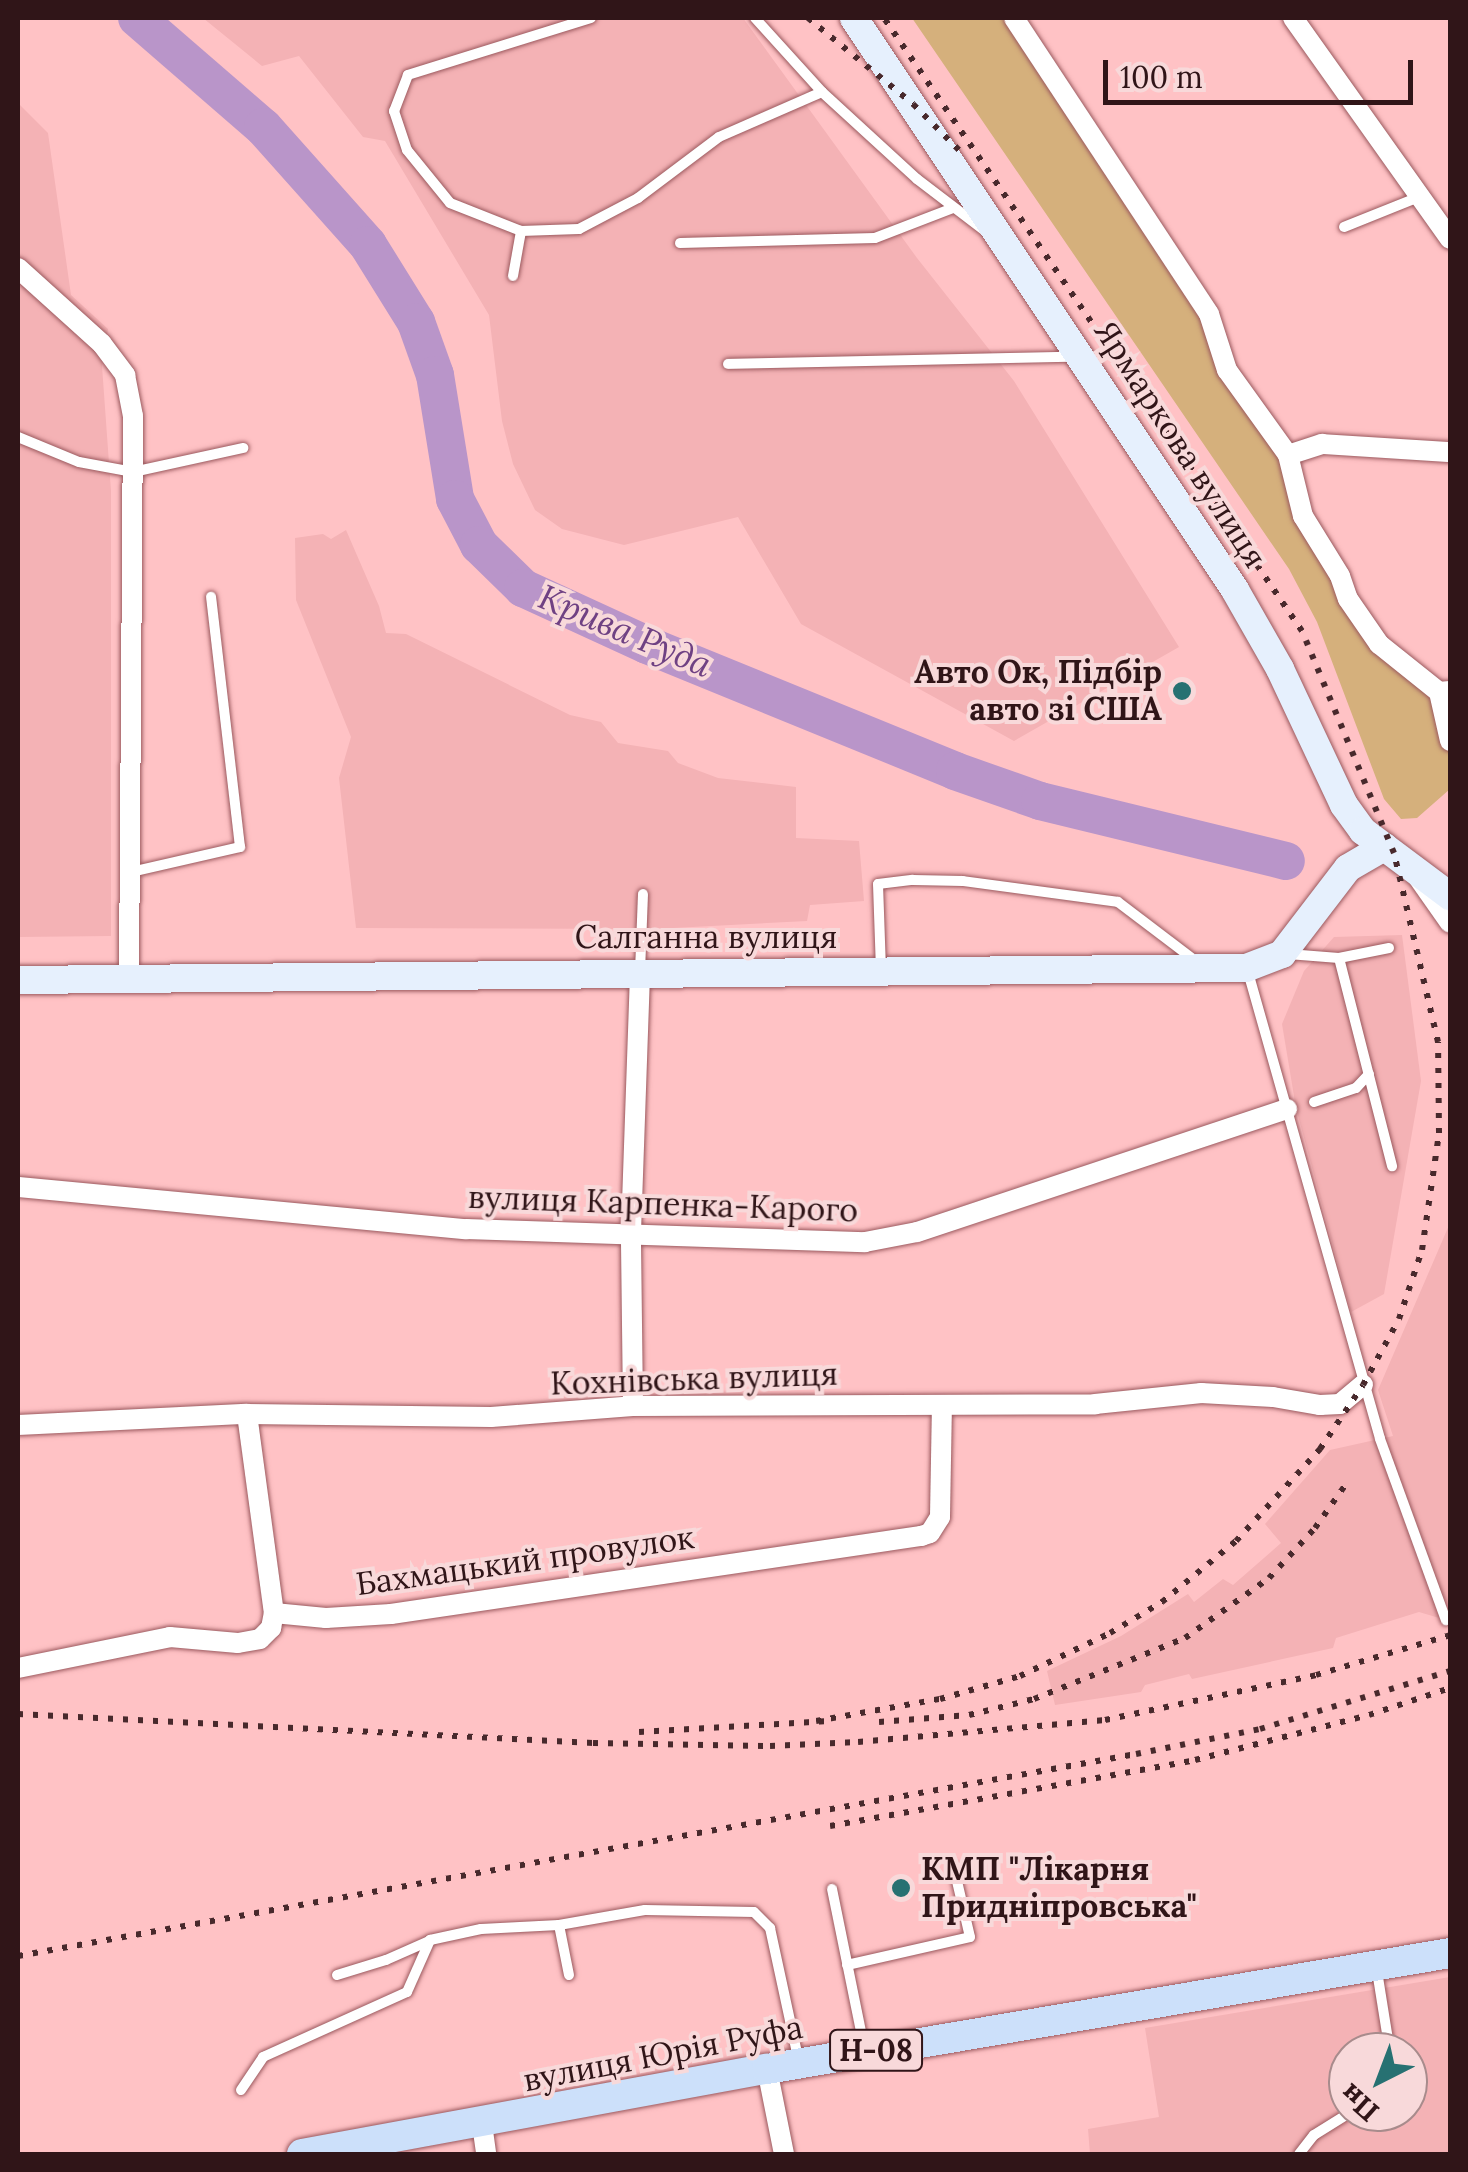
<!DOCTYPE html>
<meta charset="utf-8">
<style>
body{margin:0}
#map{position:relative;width:1468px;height:2172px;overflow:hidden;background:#ffc2c5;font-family:Lora,serif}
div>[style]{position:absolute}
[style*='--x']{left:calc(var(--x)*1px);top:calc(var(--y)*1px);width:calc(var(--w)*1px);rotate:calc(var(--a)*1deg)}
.built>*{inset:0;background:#f4b2b5}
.green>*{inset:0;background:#d5b07c}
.river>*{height:38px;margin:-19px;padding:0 19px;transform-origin:19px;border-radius:19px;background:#b995c9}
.roads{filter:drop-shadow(0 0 2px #9b595e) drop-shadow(0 0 2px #9b595e)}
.lane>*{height:10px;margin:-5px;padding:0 5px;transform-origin:5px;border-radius:5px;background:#fff}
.street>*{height:20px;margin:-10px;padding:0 10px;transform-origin:10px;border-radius:10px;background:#fff}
.secondary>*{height:28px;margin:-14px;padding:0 14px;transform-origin:14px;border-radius:14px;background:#e6f0fd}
.primary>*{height:30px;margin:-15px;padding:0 15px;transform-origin:15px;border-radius:15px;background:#cce0fa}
.rail>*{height:6px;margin-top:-3px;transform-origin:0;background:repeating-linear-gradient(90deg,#48292c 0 5px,transparent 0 15px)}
.dots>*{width:28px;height:28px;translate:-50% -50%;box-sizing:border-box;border:5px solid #f8d9da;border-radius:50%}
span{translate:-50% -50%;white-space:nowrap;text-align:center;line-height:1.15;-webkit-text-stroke:8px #f8d9da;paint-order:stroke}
.shield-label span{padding:2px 8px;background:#f8d9da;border:2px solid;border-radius:8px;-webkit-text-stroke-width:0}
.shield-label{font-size:30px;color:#301518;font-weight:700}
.street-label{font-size:32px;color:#301518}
.poi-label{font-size:32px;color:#301518;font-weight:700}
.right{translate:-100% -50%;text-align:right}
.left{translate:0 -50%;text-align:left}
.water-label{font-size:35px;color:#6f4183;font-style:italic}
.frame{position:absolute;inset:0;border:20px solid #301518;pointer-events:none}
.north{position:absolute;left:1328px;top:2032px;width:100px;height:100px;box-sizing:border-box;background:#f8d9da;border:2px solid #a88b8c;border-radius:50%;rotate:222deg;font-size:28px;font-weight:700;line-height:40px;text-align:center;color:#301518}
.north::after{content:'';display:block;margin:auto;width:35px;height:45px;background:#277172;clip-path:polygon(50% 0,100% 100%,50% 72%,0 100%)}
.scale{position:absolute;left:1103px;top:60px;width:310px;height:45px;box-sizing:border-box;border:5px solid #301518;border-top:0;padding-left:12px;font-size:30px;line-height:35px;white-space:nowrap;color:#301518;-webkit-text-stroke:8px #f8d9da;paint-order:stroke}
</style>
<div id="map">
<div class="built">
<i style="clip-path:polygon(203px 18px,743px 18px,917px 258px,1014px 381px,1179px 647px,1014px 741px,801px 624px,738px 517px,624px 545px,562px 529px,535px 510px,513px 464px,502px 421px,489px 315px,385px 141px,363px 137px,299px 56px,262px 66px)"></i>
<i style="clip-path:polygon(18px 103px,48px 133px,71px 295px,108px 329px,102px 366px,111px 491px,111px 936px,18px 937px)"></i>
<i style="clip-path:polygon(346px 530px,379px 606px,386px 633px,406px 634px,570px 715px,601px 722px,618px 743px,668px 751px,678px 763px,718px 778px,796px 787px,796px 838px,859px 841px,864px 901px,810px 905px,807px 921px,654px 929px,356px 928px,339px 778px,351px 737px,296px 600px,295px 538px,323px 534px,331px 539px)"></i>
<i style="clip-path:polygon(1402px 935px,1421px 1081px,1384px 1294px,1351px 1312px,1296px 1108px,1282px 1024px,1304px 971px,1334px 937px)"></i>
<i style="clip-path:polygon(1450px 1223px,1450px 1609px,1446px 1620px,1419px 1612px,1336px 1638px,1333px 1648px,1192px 1679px,1189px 1674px,1145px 1685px,1141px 1692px,1055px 1705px,1047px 1671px,1121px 1636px,1188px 1594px,1194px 1602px,1223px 1579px,1233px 1585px,1281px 1543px,1265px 1524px,1330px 1450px,1393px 1436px,1378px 1390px)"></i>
<i style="clip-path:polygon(evenodd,1450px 1977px,1450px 2154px,1090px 2154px,1088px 2129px,1159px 2117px,1145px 2028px,1450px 1977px,1348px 2052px,1408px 2052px,1408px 2112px,1348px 2112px,1348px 2052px)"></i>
</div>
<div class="green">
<i style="clip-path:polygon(912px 18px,1014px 18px,1206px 316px,1283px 457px,1346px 605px,1437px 698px,1450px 750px,1450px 789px,1417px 818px,1401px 819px,1384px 799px,1317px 622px,1289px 569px)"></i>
</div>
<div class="river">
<i style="--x:137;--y:18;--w:167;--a:40.9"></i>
<i style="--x:263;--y:127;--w:158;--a:48.3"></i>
<i style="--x:368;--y:245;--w:91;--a:58.1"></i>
<i style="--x:416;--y:322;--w:56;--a:70.3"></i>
<i style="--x:435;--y:375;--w:126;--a:80.8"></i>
<i style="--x:455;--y:499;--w:52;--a:62.4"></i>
<i style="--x:479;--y:545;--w:62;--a:44.3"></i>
<i style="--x:523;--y:588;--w:136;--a:24.7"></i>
<i style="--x:647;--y:645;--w:333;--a:22.2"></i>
<i style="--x:955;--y:771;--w:90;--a:19.4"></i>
<i style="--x:1040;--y:801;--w:253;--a:13.7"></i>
</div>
<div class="roads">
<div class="lane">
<i style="--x:591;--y:18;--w:192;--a:162.7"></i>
<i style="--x:408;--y:75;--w:39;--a:111"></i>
<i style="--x:394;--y:111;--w:41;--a:71.6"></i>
<i style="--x:407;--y:150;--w:68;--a:50.9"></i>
<i style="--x:450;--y:203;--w:76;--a:21.5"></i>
<i style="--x:521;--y:231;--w:58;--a:-2"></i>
<i style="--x:579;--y:229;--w:67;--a:-27.7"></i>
<i style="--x:638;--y:198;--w:101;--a:-37"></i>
<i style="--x:719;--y:137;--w:112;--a:-23.6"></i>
<i style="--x:755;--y:18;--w:100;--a:47.8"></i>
<i style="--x:822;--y:92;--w:129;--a:42.5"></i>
<i style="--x:917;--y:179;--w:84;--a:37.3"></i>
<i style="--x:1344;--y:227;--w:81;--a:-21.8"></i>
<i style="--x:680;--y:243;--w:195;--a:-1.5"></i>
<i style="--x:875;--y:238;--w:84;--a:-21"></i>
<i style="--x:513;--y:276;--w:46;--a:-79.9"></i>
<i style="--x:728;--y:364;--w:348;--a:-1.2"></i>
<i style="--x:18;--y:437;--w:66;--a:22.3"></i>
<i style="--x:79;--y:462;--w:55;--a:10.5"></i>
<i style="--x:133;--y:472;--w:113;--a:-12.3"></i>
<i style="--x:131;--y:872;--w:112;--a:-12.9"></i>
<i style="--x:240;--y:847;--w:252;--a:-96.6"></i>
<i style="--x:1288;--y:954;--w:51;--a:4.5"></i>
<i style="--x:1339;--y:958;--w:51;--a:-11.3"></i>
<i style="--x:1339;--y:958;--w:215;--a:75.7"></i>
<i style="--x:881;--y:970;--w:86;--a:-92"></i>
<i style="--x:878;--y:884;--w:35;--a:-7"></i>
<i style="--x:913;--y:880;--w:50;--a:1.1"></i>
<i style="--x:963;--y:881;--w:156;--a:7.7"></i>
<i style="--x:1118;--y:902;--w:99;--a:37.2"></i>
<i style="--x:640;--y:972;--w:78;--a:-87.8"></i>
<i style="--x:1248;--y:972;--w:485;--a:74.2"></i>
<i style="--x:1380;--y:1439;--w:193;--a:70"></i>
<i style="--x:1314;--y:1102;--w:44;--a:-18.4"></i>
<i style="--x:1356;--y:1088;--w:19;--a:-47"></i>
<i style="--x:832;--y:1889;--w:165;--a:78.5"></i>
<i style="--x:847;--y:1965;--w:126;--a:-12.8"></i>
<i style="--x:970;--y:1937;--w:71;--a:-103.1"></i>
<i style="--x:1377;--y:1971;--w:82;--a:80.9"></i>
<i style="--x:337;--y:1975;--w:51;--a:-17"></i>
<i style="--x:386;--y:1960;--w:47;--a:-23.8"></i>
<i style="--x:569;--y:1975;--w:51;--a:-101.3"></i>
<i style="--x:559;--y:1925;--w:87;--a:-9.9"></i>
<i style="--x:645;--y:1910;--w:109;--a:1.1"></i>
<i style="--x:754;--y:1912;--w:23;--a:45"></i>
<i style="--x:770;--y:1928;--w:137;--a:77.8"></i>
<i style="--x:241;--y:2090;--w:40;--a:-56"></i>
<i style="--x:263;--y:2057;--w:158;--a:-24.3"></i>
<i style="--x:407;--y:1992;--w:57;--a:-66.1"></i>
<i style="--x:430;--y:1940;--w:52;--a:-12.2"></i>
<i style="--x:481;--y:1929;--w:78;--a:-2.9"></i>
<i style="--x:1299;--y:2154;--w:24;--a:-52"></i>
<i style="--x:1314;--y:2135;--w:44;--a:-31.9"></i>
</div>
<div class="street">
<i style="--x:1014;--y:18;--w:354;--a:56.6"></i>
<i style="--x:1209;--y:314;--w:59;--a:72.2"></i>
<i style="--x:1227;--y:370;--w:105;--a:54.3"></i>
<i style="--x:1288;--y:455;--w:63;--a:76.2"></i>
<i style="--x:1303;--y:516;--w:70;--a:58.3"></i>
<i style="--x:1340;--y:576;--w:24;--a:71"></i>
<i style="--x:1348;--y:599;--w:55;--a:55.4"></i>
<i style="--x:1379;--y:644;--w:77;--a:38.7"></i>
<i style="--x:1439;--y:692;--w:11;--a:-5"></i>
<i style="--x:1293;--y:18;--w:271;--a:54.6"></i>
<i style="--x:18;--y:268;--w:113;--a:42.1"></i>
<i style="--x:102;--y:344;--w:39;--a:53"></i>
<i style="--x:125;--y:375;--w:42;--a:79"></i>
<i style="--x:133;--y:416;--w:562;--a:90.41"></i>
<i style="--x:1288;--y:455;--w:36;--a:-18"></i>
<i style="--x:1322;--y:444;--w:128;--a:3.6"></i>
<i style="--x:1439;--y:692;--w:50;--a:77.3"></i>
<i style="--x:1417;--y:876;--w:57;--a:54.9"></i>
<i style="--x:18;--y:1187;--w:450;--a:5.4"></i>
<i style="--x:466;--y:1229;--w:399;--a:1.9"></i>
<i style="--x:865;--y:1242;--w:53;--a:-10.9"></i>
<i style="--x:917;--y:1232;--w:390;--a:-18.4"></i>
<i style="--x:633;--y:1406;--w:174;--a:-90.7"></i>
<i style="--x:631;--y:1232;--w:260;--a:-88"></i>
<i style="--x:247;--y:1414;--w:201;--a:82.3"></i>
<i style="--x:18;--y:1425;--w:229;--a:-2.8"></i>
<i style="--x:247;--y:1414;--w:244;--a:0.7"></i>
<i style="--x:491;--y:1417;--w:142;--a:-4.4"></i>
<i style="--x:633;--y:1406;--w:462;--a:-0.2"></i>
<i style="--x:1095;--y:1404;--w:107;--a:-5.9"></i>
<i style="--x:1201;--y:1393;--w:72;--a:3.2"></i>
<i style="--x:1273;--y:1397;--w:48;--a:9.7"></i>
<i style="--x:1320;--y:1405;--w:20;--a:-3"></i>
<i style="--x:1340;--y:1404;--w:30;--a:-40"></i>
<i style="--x:18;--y:1668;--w:155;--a:-11.5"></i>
<i style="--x:170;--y:1637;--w:68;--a:5"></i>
<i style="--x:238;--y:1643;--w:22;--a:-10"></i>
<i style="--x:260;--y:1639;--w:16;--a:-45"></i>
<i style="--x:271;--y:1628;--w:15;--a:-79"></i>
<i style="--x:274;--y:1613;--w:52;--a:5.5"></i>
<i style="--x:326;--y:1618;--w:65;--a:-3.5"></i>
<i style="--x:391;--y:1614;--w:536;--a:-8.37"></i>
<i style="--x:921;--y:1536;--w:9;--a:-18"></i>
<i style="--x:930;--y:1533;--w:19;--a:-58"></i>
<i style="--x:940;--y:1517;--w:110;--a:-89"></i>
<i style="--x:767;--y:2069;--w:87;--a:78.7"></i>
<i style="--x:482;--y:2124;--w:30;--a:82"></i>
</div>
<div class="secondary">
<i style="--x:854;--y:18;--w:687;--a:56.33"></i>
<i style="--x:1235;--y:590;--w:91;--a:60.3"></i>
<i style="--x:1280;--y:669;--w:150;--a:64.8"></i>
<i style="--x:1344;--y:805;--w:32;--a:54"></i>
<i style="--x:1363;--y:831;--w:109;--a:36.8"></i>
<i style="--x:18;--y:980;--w:1228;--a:-0.56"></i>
<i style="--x:1246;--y:968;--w:39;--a:-21"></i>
<i style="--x:1282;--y:954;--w:108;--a:-52.5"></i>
<i style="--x:1348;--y:868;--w:42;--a:-30.3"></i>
</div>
<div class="primary">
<i style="--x:302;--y:2154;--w:473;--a:-10.4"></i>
<i style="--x:767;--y:2069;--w:693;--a:-9.64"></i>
</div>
</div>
<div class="rail">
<i style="--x:808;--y:18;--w:136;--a:39.3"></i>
<i style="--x:913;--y:104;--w:69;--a:45"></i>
<i style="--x:18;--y:1714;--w:576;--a:2.89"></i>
<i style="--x:593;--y:1743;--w:177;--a:1"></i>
<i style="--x:770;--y:1746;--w:88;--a:-2.6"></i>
<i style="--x:858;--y:1742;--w:248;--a:-5.1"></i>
<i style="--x:1105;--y:1720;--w:216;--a:-12"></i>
<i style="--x:1316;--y:1675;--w:140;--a:-16.6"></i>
<i style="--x:816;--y:1721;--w:126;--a:-10.1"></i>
<i style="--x:940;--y:1699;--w:83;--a:-16"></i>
<i style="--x:1020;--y:1676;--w:100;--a:-25.5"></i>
<i style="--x:1110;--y:1633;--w:61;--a:-30.8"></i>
<i style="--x:1162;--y:1602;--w:96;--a:-39.5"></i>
<i style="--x:1236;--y:1541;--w:125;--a:-47.6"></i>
<i style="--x:1320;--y:1449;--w:77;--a:-56.1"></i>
<i style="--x:1363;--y:1385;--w:75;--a:-61.4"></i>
<i style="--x:1399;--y:1319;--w:73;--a:-71.6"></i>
<i style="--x:1422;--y:1250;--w:118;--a:-81.7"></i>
<i style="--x:1439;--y:1133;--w:91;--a:-90.6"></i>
<i style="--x:1438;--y:1042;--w:194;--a:-103.1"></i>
<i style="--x:1394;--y:853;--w:240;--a:-112.5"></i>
<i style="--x:1302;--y:631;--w:742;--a:-124.29"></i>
<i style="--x:879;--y:1722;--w:90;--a:-4.4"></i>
<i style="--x:969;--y:1715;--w:67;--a:-13.8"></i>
<i style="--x:1034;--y:1699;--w:163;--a:-22"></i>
<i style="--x:1185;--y:1638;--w:103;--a:-35.5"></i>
<i style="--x:1269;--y:1578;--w:68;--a:-47.4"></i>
<i style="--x:1315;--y:1528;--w:54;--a:-54.8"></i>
<i style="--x:639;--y:1732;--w:190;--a:-3.3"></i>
<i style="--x:830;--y:1826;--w:371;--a:-10.2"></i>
<i style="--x:1195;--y:1760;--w:180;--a:-14.5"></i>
<i style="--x:1369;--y:1715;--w:85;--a:-18.4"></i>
<i style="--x:18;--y:1956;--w:1136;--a:-10.24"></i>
<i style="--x:1136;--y:1754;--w:126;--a:-11.4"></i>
<i style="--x:1260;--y:1729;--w:199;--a:-17"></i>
</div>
<div class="dots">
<i style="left:1182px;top:691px;background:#277172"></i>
<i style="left:901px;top:1888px;background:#277172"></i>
</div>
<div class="shield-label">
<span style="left:876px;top:2050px">Н-08</span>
</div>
<div class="street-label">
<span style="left:1180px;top:444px;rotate:57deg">Ярмаркова вулиця</span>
<span style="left:706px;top:937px">Салганна вулиця</span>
<span style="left:663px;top:1204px;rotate:2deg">вулиця Карпенка-Карого</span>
<span style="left:694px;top:1379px;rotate:-2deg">Кохнівська вулиця</span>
<span style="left:525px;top:1561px;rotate:-8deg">Бахмацький провулок</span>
<span style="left:663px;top:2054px;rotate:-11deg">вулиця Юрія Руфа</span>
</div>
<div class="poi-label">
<span class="right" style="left:1162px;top:691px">Авто Ок, Підбір<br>авто зі США</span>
<span class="left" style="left:921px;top:1888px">КМП "Лікарня<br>Придніпровська"</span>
</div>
<div class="water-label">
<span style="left:625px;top:631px;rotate:23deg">Крива Руда</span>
</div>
<div class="frame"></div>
<div class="north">Пн</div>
<div class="scale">100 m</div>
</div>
